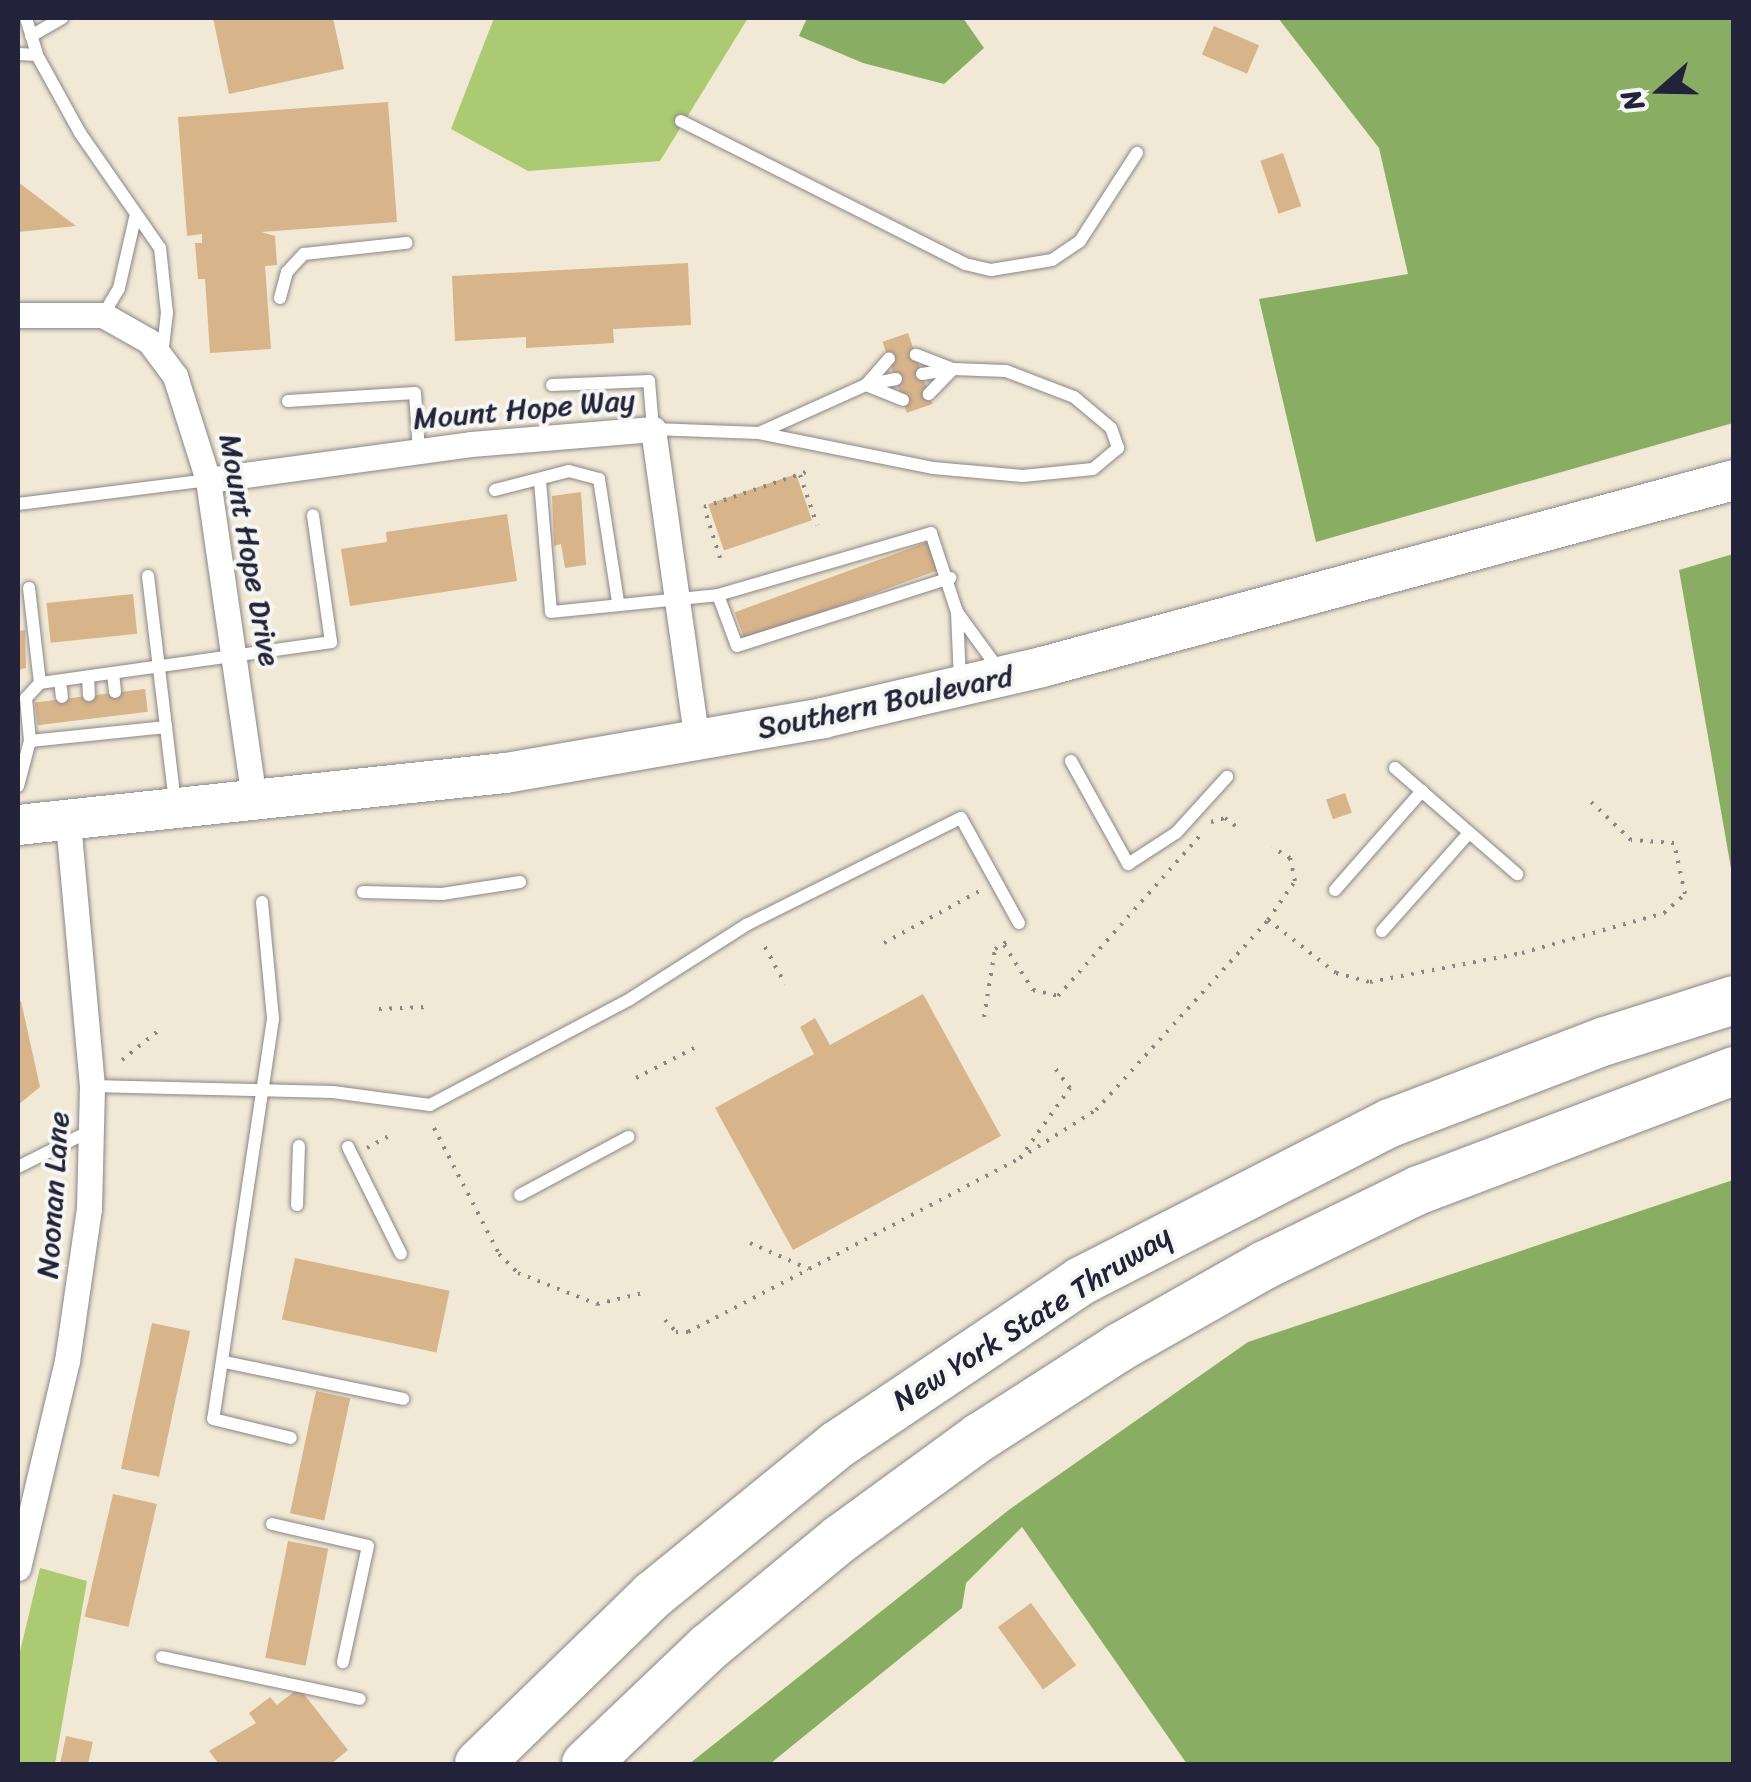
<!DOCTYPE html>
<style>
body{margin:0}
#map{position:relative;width:1751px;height:1782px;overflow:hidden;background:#f1e9d5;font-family:Sriracha,sans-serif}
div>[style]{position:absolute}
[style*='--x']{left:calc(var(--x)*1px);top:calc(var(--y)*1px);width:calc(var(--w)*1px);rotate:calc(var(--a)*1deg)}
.green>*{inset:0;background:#acca71}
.forest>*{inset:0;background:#89ae63}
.building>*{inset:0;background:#d8b48a;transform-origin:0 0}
.path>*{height:4px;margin-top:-2px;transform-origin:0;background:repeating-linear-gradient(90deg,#8a8688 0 2.5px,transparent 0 10.5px)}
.roads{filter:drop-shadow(0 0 2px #8a8688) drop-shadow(0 0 2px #8a8688)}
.lane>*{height:12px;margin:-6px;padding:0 6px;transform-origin:6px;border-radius:6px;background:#fff}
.street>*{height:25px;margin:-12.5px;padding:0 12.5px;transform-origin:12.5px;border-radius:12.5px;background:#fff}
.primary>*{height:40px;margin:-20px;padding:0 20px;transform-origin:20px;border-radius:20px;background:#fff}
.highway>*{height:48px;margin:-24px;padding:0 24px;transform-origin:24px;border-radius:24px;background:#fff}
span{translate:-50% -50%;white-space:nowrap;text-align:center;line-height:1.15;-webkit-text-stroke:8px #f6f6f2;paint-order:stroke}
.street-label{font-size:30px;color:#22223b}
.frame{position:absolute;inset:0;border:20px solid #22223b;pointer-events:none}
.north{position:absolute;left:1611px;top:40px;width:100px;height:100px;-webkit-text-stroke:8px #f6f6f2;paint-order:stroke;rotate:250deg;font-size:28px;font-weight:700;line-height:40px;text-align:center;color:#22223b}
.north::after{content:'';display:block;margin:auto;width:35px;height:45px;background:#22223b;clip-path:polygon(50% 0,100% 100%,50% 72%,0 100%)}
</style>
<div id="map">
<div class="green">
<i style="clip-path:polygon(494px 18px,748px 18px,660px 161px,528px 171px,451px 129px)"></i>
<i style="clip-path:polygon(40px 1568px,87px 1581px,55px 1764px,18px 1764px,18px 1660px)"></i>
</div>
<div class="forest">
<i style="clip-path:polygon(807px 18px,963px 18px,984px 48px,944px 84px,863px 63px,799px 36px)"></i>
<i style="clip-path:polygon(1278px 18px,1733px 18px,1733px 423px,1316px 542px,1259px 299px,1408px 274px,1379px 148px)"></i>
<i style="clip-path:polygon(1733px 554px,1734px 554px,1733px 880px,1679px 570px)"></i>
<i style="clip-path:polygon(1733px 1180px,1733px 1764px,1187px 1764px,1022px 1527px,966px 1583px,962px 1608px,771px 1763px,689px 1764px,1010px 1509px,1248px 1342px)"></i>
</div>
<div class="building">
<i style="clip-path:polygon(213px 18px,333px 18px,344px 69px,229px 94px)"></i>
<i style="left:1214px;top:26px;width:49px;height:31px;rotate:23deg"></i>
<i style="clip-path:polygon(388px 102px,397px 222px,261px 232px,275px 236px,277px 265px,265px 266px,271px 349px,210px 353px,205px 279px,198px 279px,195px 243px,202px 243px,202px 234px,187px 236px,178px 117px)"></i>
<i style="left:1283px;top:153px;width:56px;height:24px;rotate:71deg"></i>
<i style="clip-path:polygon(18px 182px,76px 226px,18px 232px)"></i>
<i style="clip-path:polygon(688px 263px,691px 325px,613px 329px,614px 343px,526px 348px,526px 337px,455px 341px,452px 276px)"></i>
<i style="left:908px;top:333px;width:75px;height:27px;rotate:71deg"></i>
<i style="left:796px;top:474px;width:49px;height:93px;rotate:71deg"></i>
<i style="clip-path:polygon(581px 492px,586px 565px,565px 568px,561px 544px,554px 546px,552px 496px)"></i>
<i style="clip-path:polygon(507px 514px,517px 581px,350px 606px,341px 549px,387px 542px,386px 532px)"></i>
<i style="left:933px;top:540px;width:30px;height:211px;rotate:70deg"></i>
<i style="left:133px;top:594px;width:40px;height:87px;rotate:84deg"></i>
<i style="clip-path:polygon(25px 630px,26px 668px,18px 670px,18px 631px)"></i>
<i style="left:145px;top:689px;width:23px;height:111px;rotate:83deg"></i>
<i style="left:1345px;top:793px;width:21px;height:20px;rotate:71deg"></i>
<i style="clip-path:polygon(923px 994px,1001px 1136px,793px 1250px,715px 1108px,814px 1054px,800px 1027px,815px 1018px,830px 1045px)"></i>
<i style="clip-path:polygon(21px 1001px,40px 1087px,18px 1105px,18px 1002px)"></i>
<i style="left:295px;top:1258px;width:158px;height:63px;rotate:12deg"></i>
<i style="left:152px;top:1323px;width:39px;height:149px;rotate:12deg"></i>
<i style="left:316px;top:1391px;width:35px;height:125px;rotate:12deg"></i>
<i style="left:113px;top:1494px;width:45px;height:126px;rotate:13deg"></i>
<i style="left:288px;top:1541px;width:41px;height:119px;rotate:11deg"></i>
<i style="left:1031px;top:1603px;width:77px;height:41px;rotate:54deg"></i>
<i style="clip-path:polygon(299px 1688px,348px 1750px,331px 1764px,219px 1764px,209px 1751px,256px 1723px,249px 1713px,270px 1697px,277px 1705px)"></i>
<i style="clip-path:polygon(66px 1736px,93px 1742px,88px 1764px,60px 1764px)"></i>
</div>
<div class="path">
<i style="--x:800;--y:475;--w:53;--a:71.2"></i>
<i style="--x:720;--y:558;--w:53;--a:-107.4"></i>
<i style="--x:704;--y:507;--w:108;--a:-18.9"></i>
<i style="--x:1211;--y:822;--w:15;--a:-16"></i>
<i style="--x:1225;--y:818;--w:20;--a:37"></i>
<i style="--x:1268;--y:920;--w:86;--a:37.9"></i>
<i style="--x:1336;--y:973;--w:35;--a:15"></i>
<i style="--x:1370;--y:982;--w:155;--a:-10.8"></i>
<i style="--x:1522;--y:953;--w:148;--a:-15.7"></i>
<i style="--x:1664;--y:913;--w:28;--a:-42"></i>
<i style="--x:1685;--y:894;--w:52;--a:-102.2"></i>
<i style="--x:1674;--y:843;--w:43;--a:-176"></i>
<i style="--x:1631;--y:840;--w:61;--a:-136.3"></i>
<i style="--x:884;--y:943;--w:113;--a:-28.6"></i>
<i style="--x:1004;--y:945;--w:54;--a:57.2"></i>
<i style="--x:1033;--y:990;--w:26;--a:13"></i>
<i style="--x:1058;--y:996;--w:217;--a:-48.5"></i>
<i style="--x:765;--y:947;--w:42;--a:61.6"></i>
<i style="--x:379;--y:1009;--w:48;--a:-2.4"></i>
<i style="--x:984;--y:1017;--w:69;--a:-80.8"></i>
<i style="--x:995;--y:949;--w:21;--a:-31"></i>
<i style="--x:122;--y:1060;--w:46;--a:-38.9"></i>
<i style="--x:636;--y:1078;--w:70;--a:-27.3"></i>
<i style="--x:434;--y:1128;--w:142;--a:62.7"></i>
<i style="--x:499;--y:1254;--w:27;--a:45"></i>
<i style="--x:518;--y:1273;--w:85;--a:21.4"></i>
<i style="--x:597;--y:1304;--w:51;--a:-13.5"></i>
<i style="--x:367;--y:1148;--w:31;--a:-29"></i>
<i style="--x:1020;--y:1158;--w:90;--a:-32.3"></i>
<i style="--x:1096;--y:1110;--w:256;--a:-47.8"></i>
<i style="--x:1268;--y:920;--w:47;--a:-55.3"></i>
<i style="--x:1295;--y:881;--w:24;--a:-102"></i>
<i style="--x:1290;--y:858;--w:21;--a:-149"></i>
<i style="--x:750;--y:1243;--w:64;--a:23.8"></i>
<i style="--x:809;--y:1269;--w:238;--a:-27.7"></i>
<i style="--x:1020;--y:1158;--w:86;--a:-54.5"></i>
<i style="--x:1070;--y:1088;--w:25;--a:-127"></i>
<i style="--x:665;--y:1320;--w:16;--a:47"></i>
<i style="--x:676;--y:1332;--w:12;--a:0"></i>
<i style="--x:688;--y:1332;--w:136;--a:-27.5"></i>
</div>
<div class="roads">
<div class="lane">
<i style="--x:26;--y:18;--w:39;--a:73"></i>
<i style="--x:37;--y:55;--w:89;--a:61.1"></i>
<i style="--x:80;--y:133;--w:140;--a:55.2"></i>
<i style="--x:160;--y:248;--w:65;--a:83.9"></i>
<i style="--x:167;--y:313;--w:42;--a:96.8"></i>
<i style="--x:31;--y:36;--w:36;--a:-30"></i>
<i style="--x:18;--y:54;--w:19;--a:3"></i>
<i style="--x:681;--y:121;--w:318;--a:26.7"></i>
<i style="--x:965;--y:264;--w:27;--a:13"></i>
<i style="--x:991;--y:270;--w:62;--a:-9.3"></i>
<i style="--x:1052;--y:260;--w:34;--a:-34"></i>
<i style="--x:1080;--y:241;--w:105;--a:-57.1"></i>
<i style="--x:280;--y:298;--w:27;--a:-75"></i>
<i style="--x:287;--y:272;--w:25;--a:-47"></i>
<i style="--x:304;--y:254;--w:103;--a:-6.2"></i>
<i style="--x:103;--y:315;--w:31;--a:-59"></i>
<i style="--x:119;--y:288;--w:72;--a:-77.1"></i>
<i style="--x:922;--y:374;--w:31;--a:-9"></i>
<i style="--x:953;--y:369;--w:35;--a:134"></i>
<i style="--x:896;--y:379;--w:31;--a:169"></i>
<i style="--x:866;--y:385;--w:40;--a:22"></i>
<i style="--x:552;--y:385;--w:97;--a:-2.4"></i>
<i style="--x:649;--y:381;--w:48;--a:85.2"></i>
<i style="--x:653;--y:429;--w:106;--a:2.2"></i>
<i style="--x:759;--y:433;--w:177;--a:11.4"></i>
<i style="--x:933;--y:468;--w:90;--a:5.1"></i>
<i style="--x:1023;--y:476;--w:70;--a:-5.7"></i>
<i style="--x:1093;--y:469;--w:33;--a:-40"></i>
<i style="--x:1118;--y:448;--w:21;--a:-109"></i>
<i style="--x:1111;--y:428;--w:48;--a:-140"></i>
<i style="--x:1074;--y:397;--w:73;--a:-159.1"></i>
<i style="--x:1006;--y:371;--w:53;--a:-177.8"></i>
<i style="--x:953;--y:369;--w:40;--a:-159"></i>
<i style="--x:288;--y:401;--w:127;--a:-3.6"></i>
<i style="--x:415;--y:393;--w:58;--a:86.1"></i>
<i style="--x:759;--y:433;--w:117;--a:-24.2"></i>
<i style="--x:866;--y:385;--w:35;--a:-49"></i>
<i style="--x:540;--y:481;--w:131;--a:85.2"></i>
<i style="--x:551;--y:612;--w:168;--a:-5.8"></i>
<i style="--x:718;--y:595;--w:222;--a:-16.2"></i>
<i style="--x:931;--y:533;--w:83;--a:71.8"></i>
<i style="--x:957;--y:612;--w:70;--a:87.5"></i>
<i style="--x:495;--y:490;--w:76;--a:-14.4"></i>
<i style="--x:569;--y:471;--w:31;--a:15"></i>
<i style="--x:599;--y:479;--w:124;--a:81.2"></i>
<i style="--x:18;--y:504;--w:192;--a:-7.2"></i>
<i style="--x:148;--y:576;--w:227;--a:83.2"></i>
<i style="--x:29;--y:588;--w:96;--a:83.4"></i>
<i style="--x:718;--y:595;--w:54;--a:69.6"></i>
<i style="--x:737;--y:646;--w:224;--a:-17.7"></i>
<i style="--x:957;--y:612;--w:73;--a:53.9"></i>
<i style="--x:113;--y:673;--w:19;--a:84"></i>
<i style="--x:88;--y:677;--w:18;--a:87"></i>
<i style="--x:60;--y:681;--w:16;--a:83"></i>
<i style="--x:30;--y:741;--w:137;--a:-5.9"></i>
<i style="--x:1071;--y:761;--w:118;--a:61"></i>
<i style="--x:1128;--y:864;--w:57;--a:-32.9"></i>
<i style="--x:1176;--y:833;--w:76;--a:-47.7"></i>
<i style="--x:1395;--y:768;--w:162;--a:41"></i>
<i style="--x:18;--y:786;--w:47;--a:-75.1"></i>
<i style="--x:30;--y:741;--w:43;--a:-95.3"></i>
<i style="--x:26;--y:698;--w:21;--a:-47"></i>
<i style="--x:40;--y:683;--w:294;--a:-8"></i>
<i style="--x:331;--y:642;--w:128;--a:-98.1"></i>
<i style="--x:1335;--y:890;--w:132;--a:-48.7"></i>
<i style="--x:363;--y:892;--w:79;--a:1.5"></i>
<i style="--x:442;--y:894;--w:79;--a:-8.7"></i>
<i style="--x:262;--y:902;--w:118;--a:84.6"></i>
<i style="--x:273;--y:1019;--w:404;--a:98.5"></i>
<i style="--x:213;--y:1419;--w:80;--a:13.7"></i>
<i style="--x:1382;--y:931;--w:131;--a:-48.4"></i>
<i style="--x:92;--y:1086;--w:241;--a:1.4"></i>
<i style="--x:333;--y:1092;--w:98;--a:7.6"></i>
<i style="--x:430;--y:1105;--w:226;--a:-27.9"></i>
<i style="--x:630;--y:999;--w:138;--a:-32.5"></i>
<i style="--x:746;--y:925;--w:240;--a:-26.5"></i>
<i style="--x:961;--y:818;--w:120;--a:61.1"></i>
<i style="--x:348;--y:1147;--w:119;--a:63.6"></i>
<i style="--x:18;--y:1167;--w:80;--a:-26.6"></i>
<i style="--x:520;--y:1195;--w:123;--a:-28.2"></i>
<i style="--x:297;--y:1205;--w:59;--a:-88.1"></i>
<i style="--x:225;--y:1362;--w:182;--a:11.7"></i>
<i style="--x:272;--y:1524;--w:98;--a:12.9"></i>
<i style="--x:368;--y:1546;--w:119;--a:102.2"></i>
<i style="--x:162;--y:1657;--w:202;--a:12"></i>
</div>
<div class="street">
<i style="--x:18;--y:315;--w:85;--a:0"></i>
<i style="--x:103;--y:315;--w:53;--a:29.5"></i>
<i style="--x:149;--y:341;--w:44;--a:53.4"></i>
<i style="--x:175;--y:376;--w:109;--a:72.4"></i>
<i style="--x:208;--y:480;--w:324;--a:81.8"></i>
<i style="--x:208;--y:480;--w:265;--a:-7.8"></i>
<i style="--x:471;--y:444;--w:183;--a:-4.7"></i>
<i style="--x:653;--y:429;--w:315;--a:82"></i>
<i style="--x:18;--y:1568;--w:213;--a:-76.7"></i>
<i style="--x:67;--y:1361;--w:154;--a:-81.8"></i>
<i style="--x:89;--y:1209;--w:123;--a:-88.6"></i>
<i style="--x:92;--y:1086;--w:267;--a:-95.2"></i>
</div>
<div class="primary">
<i style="--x:18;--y:825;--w:491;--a:-6.1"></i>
<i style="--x:506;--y:773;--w:322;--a:-9.8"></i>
<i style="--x:823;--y:718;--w:225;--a:-13.1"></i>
<i style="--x:1042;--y:667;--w:717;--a:-15.12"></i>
</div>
<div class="highway">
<i style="--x:479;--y:1764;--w:243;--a:-44.2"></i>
<i style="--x:653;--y:1595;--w:237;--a:-39.2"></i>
<i style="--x:837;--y:1445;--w:294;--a:-33.9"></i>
<i style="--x:1081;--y:1281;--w:347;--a:-27.1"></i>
<i style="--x:1390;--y:1123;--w:230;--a:-20.9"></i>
<i style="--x:1605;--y:1041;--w:135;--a:-17.6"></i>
<i style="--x:586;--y:1764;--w:170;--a:-43.6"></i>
<i style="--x:709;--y:1647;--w:170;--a:-39.5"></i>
<i style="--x:840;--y:1539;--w:173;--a:-36.1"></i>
<i style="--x:980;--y:1437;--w:166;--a:-32.7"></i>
<i style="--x:1120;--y:1347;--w:167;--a:-29.5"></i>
<i style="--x:1265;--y:1265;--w:171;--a:-26"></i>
<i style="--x:1419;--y:1190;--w:337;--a:-20.7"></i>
</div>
</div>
<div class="street-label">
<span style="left:524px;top:409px;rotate:-5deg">Mount Hope Way</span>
<span style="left:250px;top:550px;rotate:80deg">Mount Hope Drive</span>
<span style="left:885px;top:702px;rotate:-12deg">Southern Boulevard</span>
<span style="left:53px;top:1195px;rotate:-86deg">Noonan Lane</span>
<span style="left:1032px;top:1318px;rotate:-32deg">New York State Thruway</span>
</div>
<div class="frame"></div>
<div class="north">N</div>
</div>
